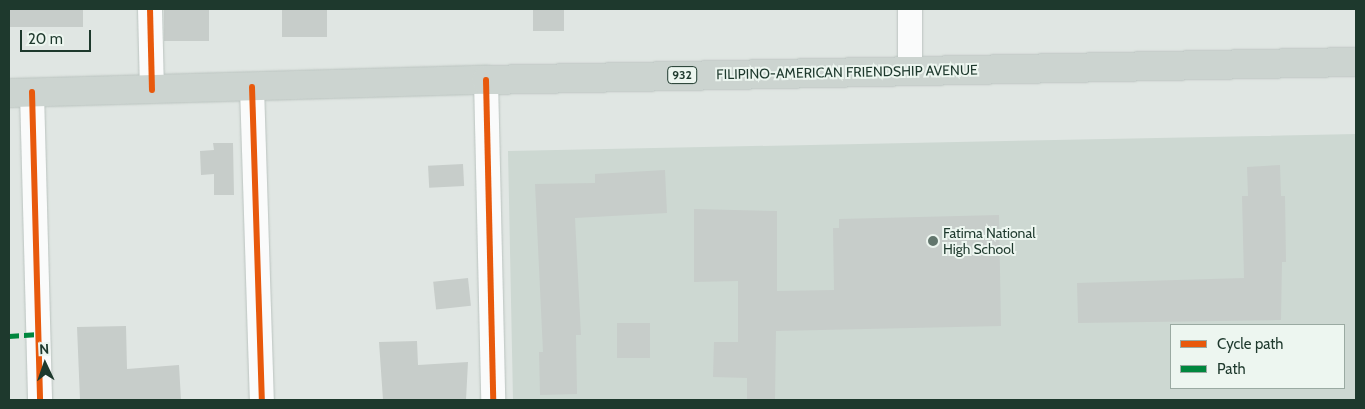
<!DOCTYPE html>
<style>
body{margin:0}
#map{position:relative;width:1365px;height:409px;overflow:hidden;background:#e0e6e3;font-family:Cabin,sans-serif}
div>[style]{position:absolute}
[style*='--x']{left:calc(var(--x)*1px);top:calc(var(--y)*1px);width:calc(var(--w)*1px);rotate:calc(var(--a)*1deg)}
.built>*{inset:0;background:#cdd8d2}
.building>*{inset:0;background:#c7cdca;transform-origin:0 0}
.roads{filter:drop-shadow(0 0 1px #bac3bf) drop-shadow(0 0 1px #bac3bf)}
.minor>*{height:24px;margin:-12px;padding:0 12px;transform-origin:12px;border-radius:12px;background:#fafbfb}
.primary>*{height:28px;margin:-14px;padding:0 14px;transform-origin:14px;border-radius:14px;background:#ccd4d0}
.quiet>*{height:5px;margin-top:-2.5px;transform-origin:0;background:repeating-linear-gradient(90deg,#00873e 0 10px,transparent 0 15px)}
.cycleway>*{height:6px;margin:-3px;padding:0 3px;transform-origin:3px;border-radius:3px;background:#e8590c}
.dots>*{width:14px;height:14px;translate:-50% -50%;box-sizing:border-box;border:2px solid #edf6f0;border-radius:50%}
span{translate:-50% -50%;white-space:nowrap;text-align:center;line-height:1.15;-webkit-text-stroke:4px #edf6f0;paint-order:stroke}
.shield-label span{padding:1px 4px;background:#edf6f0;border:1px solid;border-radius:4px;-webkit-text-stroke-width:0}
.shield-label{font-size:12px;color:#1e392d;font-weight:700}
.street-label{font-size:14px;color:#1e392d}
.poi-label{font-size:14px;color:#1e392d}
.left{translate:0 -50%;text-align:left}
.frame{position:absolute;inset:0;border:10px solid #1e392d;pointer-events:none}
.legend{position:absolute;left:1170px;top:324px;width:175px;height:65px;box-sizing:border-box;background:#edf6f0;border:1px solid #9aaaa2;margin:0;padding:6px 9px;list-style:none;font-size:15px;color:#1e392d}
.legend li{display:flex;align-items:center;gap:10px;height:25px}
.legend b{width:25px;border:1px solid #9aaaa2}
.north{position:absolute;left:20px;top:339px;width:50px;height:50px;-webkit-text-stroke:4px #edf6f0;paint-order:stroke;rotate:357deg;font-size:14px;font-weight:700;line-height:20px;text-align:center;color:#1e392d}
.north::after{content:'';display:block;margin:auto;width:18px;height:22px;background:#1e392d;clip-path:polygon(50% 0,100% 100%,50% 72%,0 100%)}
.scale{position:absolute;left:20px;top:30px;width:71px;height:22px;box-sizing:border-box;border:2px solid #1e392d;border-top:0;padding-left:6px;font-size:15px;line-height:18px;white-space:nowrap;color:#1e392d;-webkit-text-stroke:4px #edf6f0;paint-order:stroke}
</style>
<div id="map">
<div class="built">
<i style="clip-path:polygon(evenodd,1356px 134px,1356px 400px,513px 400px,508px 151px,1356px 134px,1171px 325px,1344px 325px,1344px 388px,1171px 388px,1171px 325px)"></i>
</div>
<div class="building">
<i style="left:9px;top:9px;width:74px;height:18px"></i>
<i style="left:164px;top:9px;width:45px;height:32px"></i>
<i style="left:282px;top:9px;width:45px;height:28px"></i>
<i style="left:533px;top:9px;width:31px;height:22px"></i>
<i style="clip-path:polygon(213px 143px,233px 143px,234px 195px,214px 195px,214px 174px,201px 175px,200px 151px,214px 150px)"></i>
<i style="left:463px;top:164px;width:22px;height:35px;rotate:87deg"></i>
<i style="clip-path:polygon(1280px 165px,1281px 196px,1285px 196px,1286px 262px,1282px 262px,1281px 320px,1078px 323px,1077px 283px,1244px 278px,1242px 196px,1248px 196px,1247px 167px)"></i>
<i style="clip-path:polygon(665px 170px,667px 213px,575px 218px,581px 335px,576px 335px,577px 394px,540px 395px,539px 352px,543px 352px,535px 184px,595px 183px,595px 174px)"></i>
<i style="clip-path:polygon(694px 209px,777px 211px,777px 291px,834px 290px,833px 228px,839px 228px,839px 219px,999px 215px,1001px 326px,776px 331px,775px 400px,747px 400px,747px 378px,713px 377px,714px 342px,738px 342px,738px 281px,694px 282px)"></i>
<i style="left:468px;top:278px;width:28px;height:35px;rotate:84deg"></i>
<i style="left:650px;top:323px;width:35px;height:33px;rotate:90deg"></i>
<i style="clip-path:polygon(126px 326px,127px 369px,179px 365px,181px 400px,80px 400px,77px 327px)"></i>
<i style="clip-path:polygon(417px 341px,418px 365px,468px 362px,466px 400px,383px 400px,379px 342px)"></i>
</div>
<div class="roads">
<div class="minor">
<i style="--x:150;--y:9;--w:81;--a:88.6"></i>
<i style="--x:910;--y:9;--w:62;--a:90"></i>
<i style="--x:486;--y:80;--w:320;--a:88.7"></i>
<i style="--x:252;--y:87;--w:313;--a:88.2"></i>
<i style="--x:32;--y:92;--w:308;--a:88.5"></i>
</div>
<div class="primary">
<i style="--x:9;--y:93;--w:477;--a:-1.6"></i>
<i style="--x:486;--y:80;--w:870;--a:-1.19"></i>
</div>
</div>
<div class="quiet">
<i style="--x:9;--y:336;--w:30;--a:-4"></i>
</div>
<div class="cycleway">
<i style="--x:150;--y:9;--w:81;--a:88.6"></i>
<i style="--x:486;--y:80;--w:320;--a:88.7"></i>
<i style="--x:252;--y:87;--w:313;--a:88.2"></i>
<i style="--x:32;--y:92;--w:308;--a:88.5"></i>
</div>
<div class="dots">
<i style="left:933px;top:241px;background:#62766d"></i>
</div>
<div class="shield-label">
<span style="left:682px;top:75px">932</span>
</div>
<div class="street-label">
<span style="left:847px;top:72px;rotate:-1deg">FILIPINO-AMERICAN FRIENDSHIP AVENUE</span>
</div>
<div class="poi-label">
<span class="left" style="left:943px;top:241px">Fatima National<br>High School</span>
</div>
<div class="frame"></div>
<ul class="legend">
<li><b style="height:6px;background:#e8590c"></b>Cycle path</li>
<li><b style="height:6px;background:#00873e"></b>Path</li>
</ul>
<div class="north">N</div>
<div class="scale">20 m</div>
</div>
